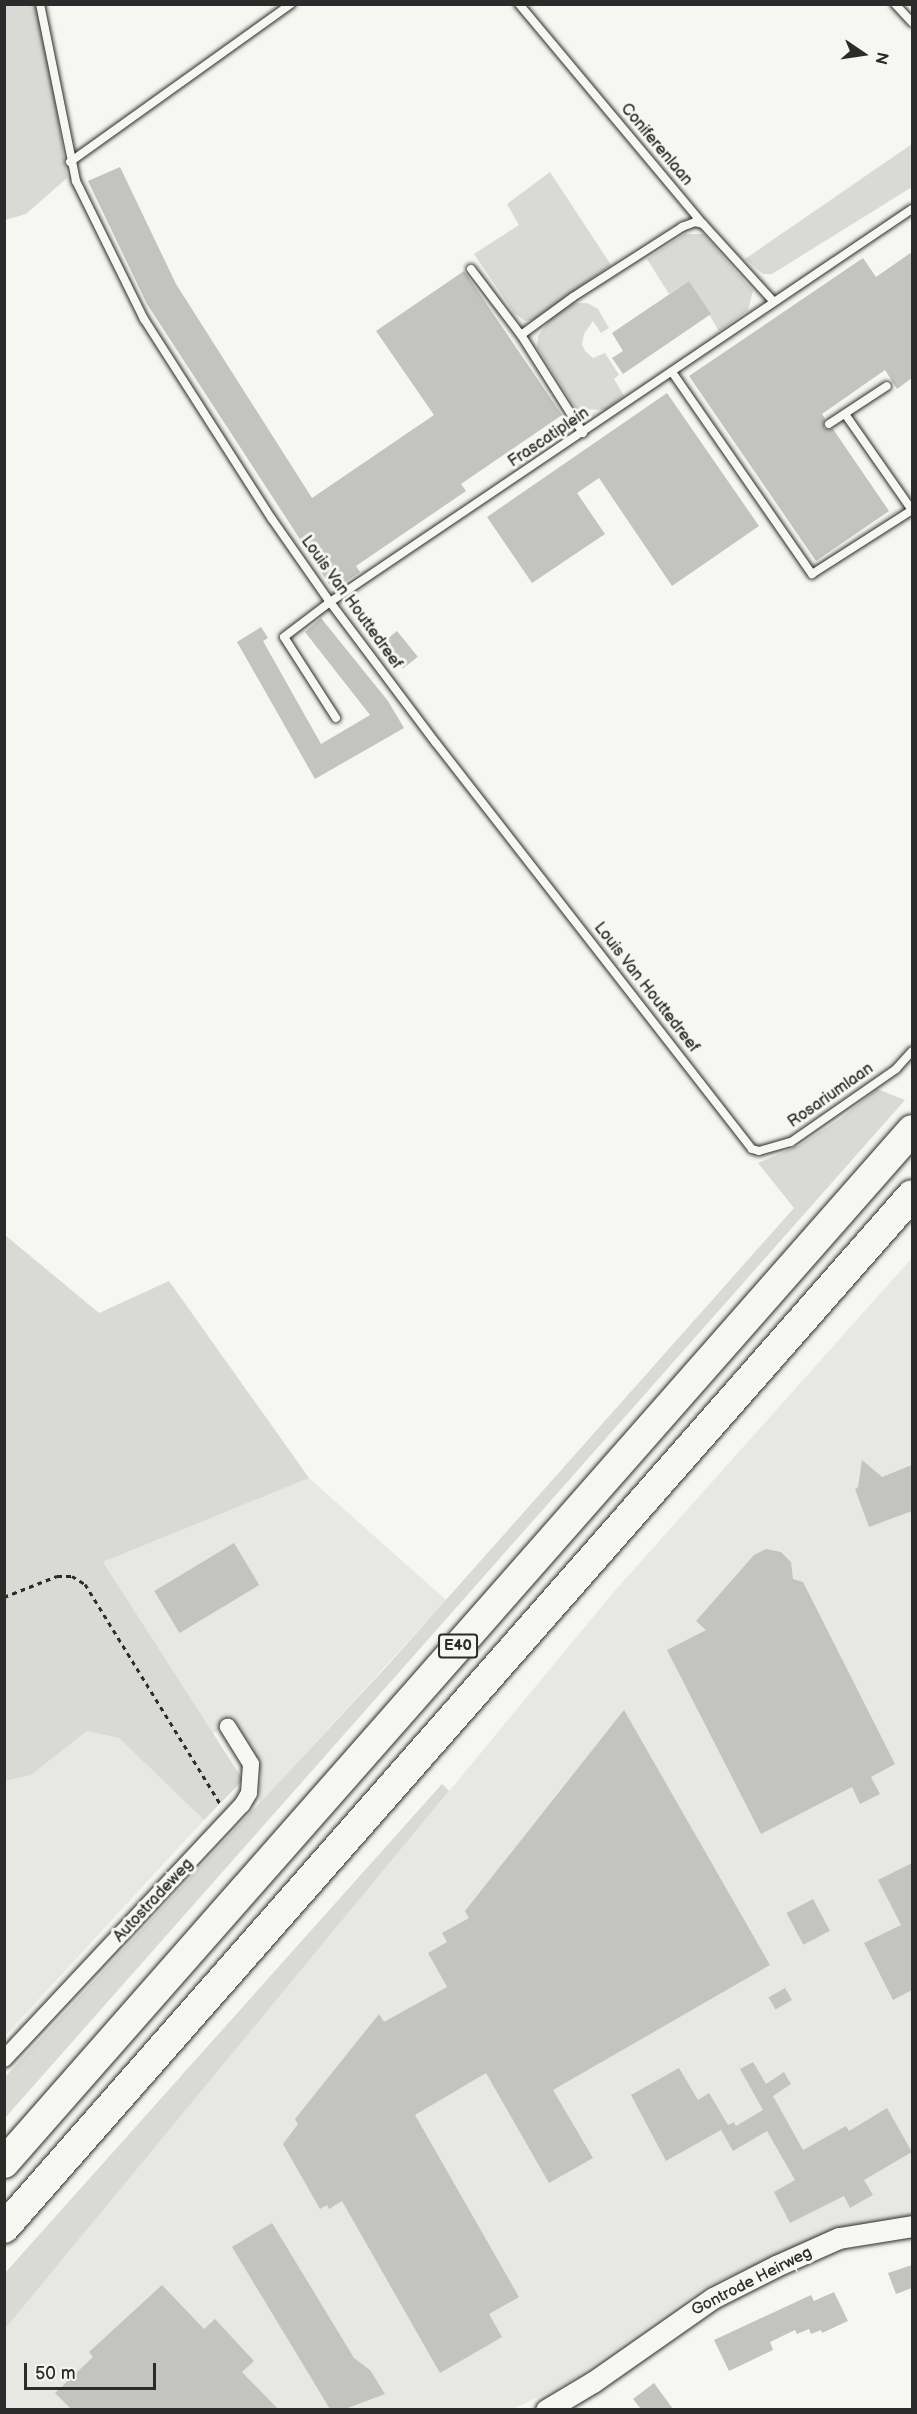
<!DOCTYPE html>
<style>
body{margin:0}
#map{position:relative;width:917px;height:2414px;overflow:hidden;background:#f6f6f2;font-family:"Balsamiq Sans",sans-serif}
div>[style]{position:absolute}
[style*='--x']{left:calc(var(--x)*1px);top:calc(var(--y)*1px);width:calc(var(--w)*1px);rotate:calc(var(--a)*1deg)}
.built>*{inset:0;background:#e7e7e3}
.green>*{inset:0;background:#d9d9d5}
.building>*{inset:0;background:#c3c3c0;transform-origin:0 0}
.path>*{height:3px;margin-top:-1.5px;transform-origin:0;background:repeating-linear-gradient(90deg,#2b2b2b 0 4.5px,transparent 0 9px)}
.roads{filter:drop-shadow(0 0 2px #2b2b2b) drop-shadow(0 0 2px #2b2b2b)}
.service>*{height:8px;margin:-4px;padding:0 4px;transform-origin:4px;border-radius:4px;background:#f6f6f2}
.minor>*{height:16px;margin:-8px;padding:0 8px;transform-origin:8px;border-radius:8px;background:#f6f6f2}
.tertiary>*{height:21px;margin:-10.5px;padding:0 10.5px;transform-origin:10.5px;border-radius:10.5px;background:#f6f6f2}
.motorway>*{height:30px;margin:-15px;padding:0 15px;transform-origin:15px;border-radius:15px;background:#f6f6f2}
span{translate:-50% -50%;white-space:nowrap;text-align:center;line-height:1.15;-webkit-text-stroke:6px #f6f6f2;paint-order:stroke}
.shield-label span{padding:2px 4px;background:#f6f6f2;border:2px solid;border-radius:4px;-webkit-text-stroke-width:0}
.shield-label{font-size:15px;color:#2b2b2b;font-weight:700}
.street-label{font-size:16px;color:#2b2b2b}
.frame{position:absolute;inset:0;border:6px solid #2b2b2b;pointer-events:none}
.north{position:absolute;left:833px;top:24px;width:60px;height:60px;-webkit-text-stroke:4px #f6f6f2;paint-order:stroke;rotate:103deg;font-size:16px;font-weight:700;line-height:24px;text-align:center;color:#2b2b2b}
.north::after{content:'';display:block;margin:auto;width:21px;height:27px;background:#2b2b2b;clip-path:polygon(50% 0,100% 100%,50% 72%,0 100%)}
.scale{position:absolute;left:24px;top:2363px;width:132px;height:27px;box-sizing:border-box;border:3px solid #2b2b2b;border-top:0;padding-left:8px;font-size:18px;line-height:21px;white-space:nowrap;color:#2b2b2b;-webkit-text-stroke:4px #f6f6f2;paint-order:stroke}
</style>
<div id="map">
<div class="built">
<i style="clip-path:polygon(912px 1258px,912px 2216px,835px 2229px,701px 2289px,567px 2383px,513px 2409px,5px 2410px,5px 2329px,612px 1594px)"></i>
<i style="clip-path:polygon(309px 1478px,446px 1600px,259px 1804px,261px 1774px,252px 1748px,233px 1718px,213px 1734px,103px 1562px)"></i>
<i style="clip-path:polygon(87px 1731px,119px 1738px,204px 1820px,5px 2036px,5px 1781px,31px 1775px)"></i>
</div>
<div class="green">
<i style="clip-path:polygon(5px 5px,41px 5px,67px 178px,26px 214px,5px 220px)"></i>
<i style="clip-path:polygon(912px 144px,912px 187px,772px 274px,763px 274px,745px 259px)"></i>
<i style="clip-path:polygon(550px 172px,611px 265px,533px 320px,525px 321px,514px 313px,474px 254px,519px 225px,507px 204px)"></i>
<i style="clip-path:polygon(685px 234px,703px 234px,753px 291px,748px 310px,719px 331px,689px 281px,669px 294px,647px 259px)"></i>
<i style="clip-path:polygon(575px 303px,587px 303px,598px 309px,609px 328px,601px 333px,593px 321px,584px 334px,582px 344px,585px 351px,593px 358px,605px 353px,619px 375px,614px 379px,624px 396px,606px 410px,576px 409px,537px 347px,538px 336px,555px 313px)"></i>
<i style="clip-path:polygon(877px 1089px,905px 1100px,5px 2118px,5px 2077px,388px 1665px,794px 1208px,758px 1163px,800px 1145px,840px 1119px)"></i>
<i style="clip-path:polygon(5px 1235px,99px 1313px,169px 1281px,309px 1478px,103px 1562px,243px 1780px,204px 1820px,119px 1738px,87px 1731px,31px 1775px,5px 1781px)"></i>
<i style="clip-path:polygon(442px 1784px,449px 1791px,5px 2329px,5px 2273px)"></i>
</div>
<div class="building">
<i style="clip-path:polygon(120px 167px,176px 284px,312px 498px,434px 415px,376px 331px,464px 271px,562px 415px,461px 484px,466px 491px,356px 566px,360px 572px,333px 590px,147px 304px,88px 181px)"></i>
<i style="clip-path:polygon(912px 252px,912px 378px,897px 389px,885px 370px,822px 414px,825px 419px,824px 428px,833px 429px,889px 511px,816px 561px,689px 376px,863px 258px,876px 277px)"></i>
<i style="clip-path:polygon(689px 281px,711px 314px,623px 374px,612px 358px,623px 351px,612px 333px)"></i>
<i style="clip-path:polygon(667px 393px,759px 526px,672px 586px,599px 478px,577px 493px,605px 534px,532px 583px,487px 517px)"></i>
<i style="clip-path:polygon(321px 618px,388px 701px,404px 728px,315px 779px,237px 642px,261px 627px,268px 638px,263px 641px,321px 744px,370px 715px,305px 632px)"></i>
<i style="left:397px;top:631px;width:33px;height:19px;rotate:51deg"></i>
<i style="clip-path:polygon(862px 1460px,882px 1477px,912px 1465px,912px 1511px,869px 1527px,855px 1489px,858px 1487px)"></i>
<i style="left:234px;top:1543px;width:49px;height:93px;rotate:59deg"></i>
<i style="clip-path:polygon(766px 1549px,781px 1552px,791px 1562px,793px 1579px,803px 1582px,895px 1764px,871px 1777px,880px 1794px,860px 1804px,852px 1787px,761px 1834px,667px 1650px,706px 1630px,696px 1621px,754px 1555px)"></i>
<i style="clip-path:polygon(624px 1710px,770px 1965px,553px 2090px,593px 2158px,549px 2183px,486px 2073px,415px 2115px,519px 2297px,489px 2314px,502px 2337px,440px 2373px,342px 2201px,329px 2209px,327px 2205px,320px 2209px,283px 2144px,298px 2124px,295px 2119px,379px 2014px,384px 2022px,447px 1987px,428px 1953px,447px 1942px,442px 1933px,469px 1918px,465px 1911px)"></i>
<i style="clip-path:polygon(912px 1863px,912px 1990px,893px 2000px,864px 1943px,901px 1925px,878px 1880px)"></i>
<i style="left:813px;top:1899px;width:36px;height:30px;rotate:62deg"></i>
<i style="left:785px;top:1988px;width:14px;height:19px;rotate:60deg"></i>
<i style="clip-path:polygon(753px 2062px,766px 2084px,784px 2072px,791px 2084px,773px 2096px,803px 2150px,846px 2126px,849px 2131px,887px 2108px,912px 2152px,864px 2180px,873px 2195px,862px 2201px,850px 2208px,844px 2196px,790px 2223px,774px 2192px,795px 2180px,767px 2131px,733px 2151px,721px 2130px,666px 2161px,631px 2095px,679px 2068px,698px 2100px,709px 2093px,728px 2125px,734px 2122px,736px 2126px,763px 2110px,740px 2069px)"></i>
<i style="clip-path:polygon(272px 2223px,354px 2358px,370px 2370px,385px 2394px,345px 2409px,330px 2409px,232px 2247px)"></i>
<i style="clip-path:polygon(912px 2265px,912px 2288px,896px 2294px,888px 2273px)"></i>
<i style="clip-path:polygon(162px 2285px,204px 2329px,215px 2319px,254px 2361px,242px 2372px,278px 2409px,71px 2409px,55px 2393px,93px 2357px,89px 2352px)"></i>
<i style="clip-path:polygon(834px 2292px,848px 2321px,822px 2333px,821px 2330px,811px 2334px,809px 2329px,797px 2334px,795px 2330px,770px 2342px,773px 2350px,729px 2371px,714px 2340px,811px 2295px,814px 2301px)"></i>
<i style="clip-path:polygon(654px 2383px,673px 2409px,641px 2409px,633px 2399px)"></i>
</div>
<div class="path">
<i style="--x:4;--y:1597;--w:57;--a:-21.6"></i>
<i style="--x:57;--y:1576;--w:15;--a:0"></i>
<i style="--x:72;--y:1576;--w:15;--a:32"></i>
<i style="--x:85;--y:1584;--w:259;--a:58.4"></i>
</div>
<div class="roads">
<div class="service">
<i style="--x:40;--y:4;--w:181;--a:78.5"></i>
<i style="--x:76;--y:181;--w:154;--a:63.8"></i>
<i style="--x:144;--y:319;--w:237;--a:57.4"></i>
<i style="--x:272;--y:519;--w:101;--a:55.1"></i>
<i style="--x:330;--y:602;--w:176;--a:53.1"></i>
<i style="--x:436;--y:743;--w:514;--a:52.11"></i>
<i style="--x:752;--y:1149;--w:7;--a:16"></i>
<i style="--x:759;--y:1151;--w:33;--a:-16"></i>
<i style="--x:791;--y:1142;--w:128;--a:-34.8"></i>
<i style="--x:896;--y:1069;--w:24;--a:-48"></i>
<i style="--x:519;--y:4;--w:287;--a:50.1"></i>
<i style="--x:703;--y:224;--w:105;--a:47.7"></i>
<i style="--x:895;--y:4;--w:25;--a:47"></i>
<i style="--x:70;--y:162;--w:272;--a:-35.6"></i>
<i style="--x:471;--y:269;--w:83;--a:52.9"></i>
<i style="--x:672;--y:372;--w:246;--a:55.3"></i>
<i style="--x:812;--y:574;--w:119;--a:-32.6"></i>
<i style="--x:845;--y:414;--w:117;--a:55.1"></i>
<i style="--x:829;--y:424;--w:69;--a:-33.2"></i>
<i style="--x:583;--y:433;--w:116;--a:-122.3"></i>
<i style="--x:521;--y:335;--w:64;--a:-36.2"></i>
<i style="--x:573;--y:297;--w:130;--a:-32.7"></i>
<i style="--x:682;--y:227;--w:14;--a:-21"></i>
<i style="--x:695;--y:222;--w:8;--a:14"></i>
<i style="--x:336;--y:718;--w:96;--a:-122.7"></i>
<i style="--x:284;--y:637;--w:58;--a:-37.3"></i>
<i style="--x:330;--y:602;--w:702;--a:-34.03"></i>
</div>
<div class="minor">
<i style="--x:4;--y:2059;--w:348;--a:-46.9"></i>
<i style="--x:242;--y:1805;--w:14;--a:-60"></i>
<i style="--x:249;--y:1793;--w:29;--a:-86"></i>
<i style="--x:251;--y:1764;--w:44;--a:-121.9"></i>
</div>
<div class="tertiary">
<i style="--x:546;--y:2410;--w:55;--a:-30.8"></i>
<i style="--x:593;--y:2382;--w:146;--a:-35"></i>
<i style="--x:713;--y:2298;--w:71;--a:-26.9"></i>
<i style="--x:776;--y:2266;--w:69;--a:-24"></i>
<i style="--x:839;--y:2238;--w:74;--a:-9.3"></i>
</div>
<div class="motorway">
<i style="--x:4;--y:2163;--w:1375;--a:-48.68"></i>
<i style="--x:4;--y:2228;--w:1375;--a:-48.68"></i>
</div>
</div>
<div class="shield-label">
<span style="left:458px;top:1646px">E40</span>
</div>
<div class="street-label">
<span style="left:656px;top:145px;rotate:50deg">Coniferenlaan</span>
<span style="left:549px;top:438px;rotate:-34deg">Frascatiplein</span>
<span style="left:351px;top:603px;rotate:54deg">Louis Van Houttedreef</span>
<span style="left:646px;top:988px;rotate:52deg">Louis Van Houttedreef</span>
<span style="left:831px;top:1096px;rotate:-35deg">Rosariumlaan</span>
<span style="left:154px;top:1901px;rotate:-47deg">Autostradeweg</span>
<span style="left:752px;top:2282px;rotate:-27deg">Gontrode Heirweg</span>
</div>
<div class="frame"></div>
<div class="north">N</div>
<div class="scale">50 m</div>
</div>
